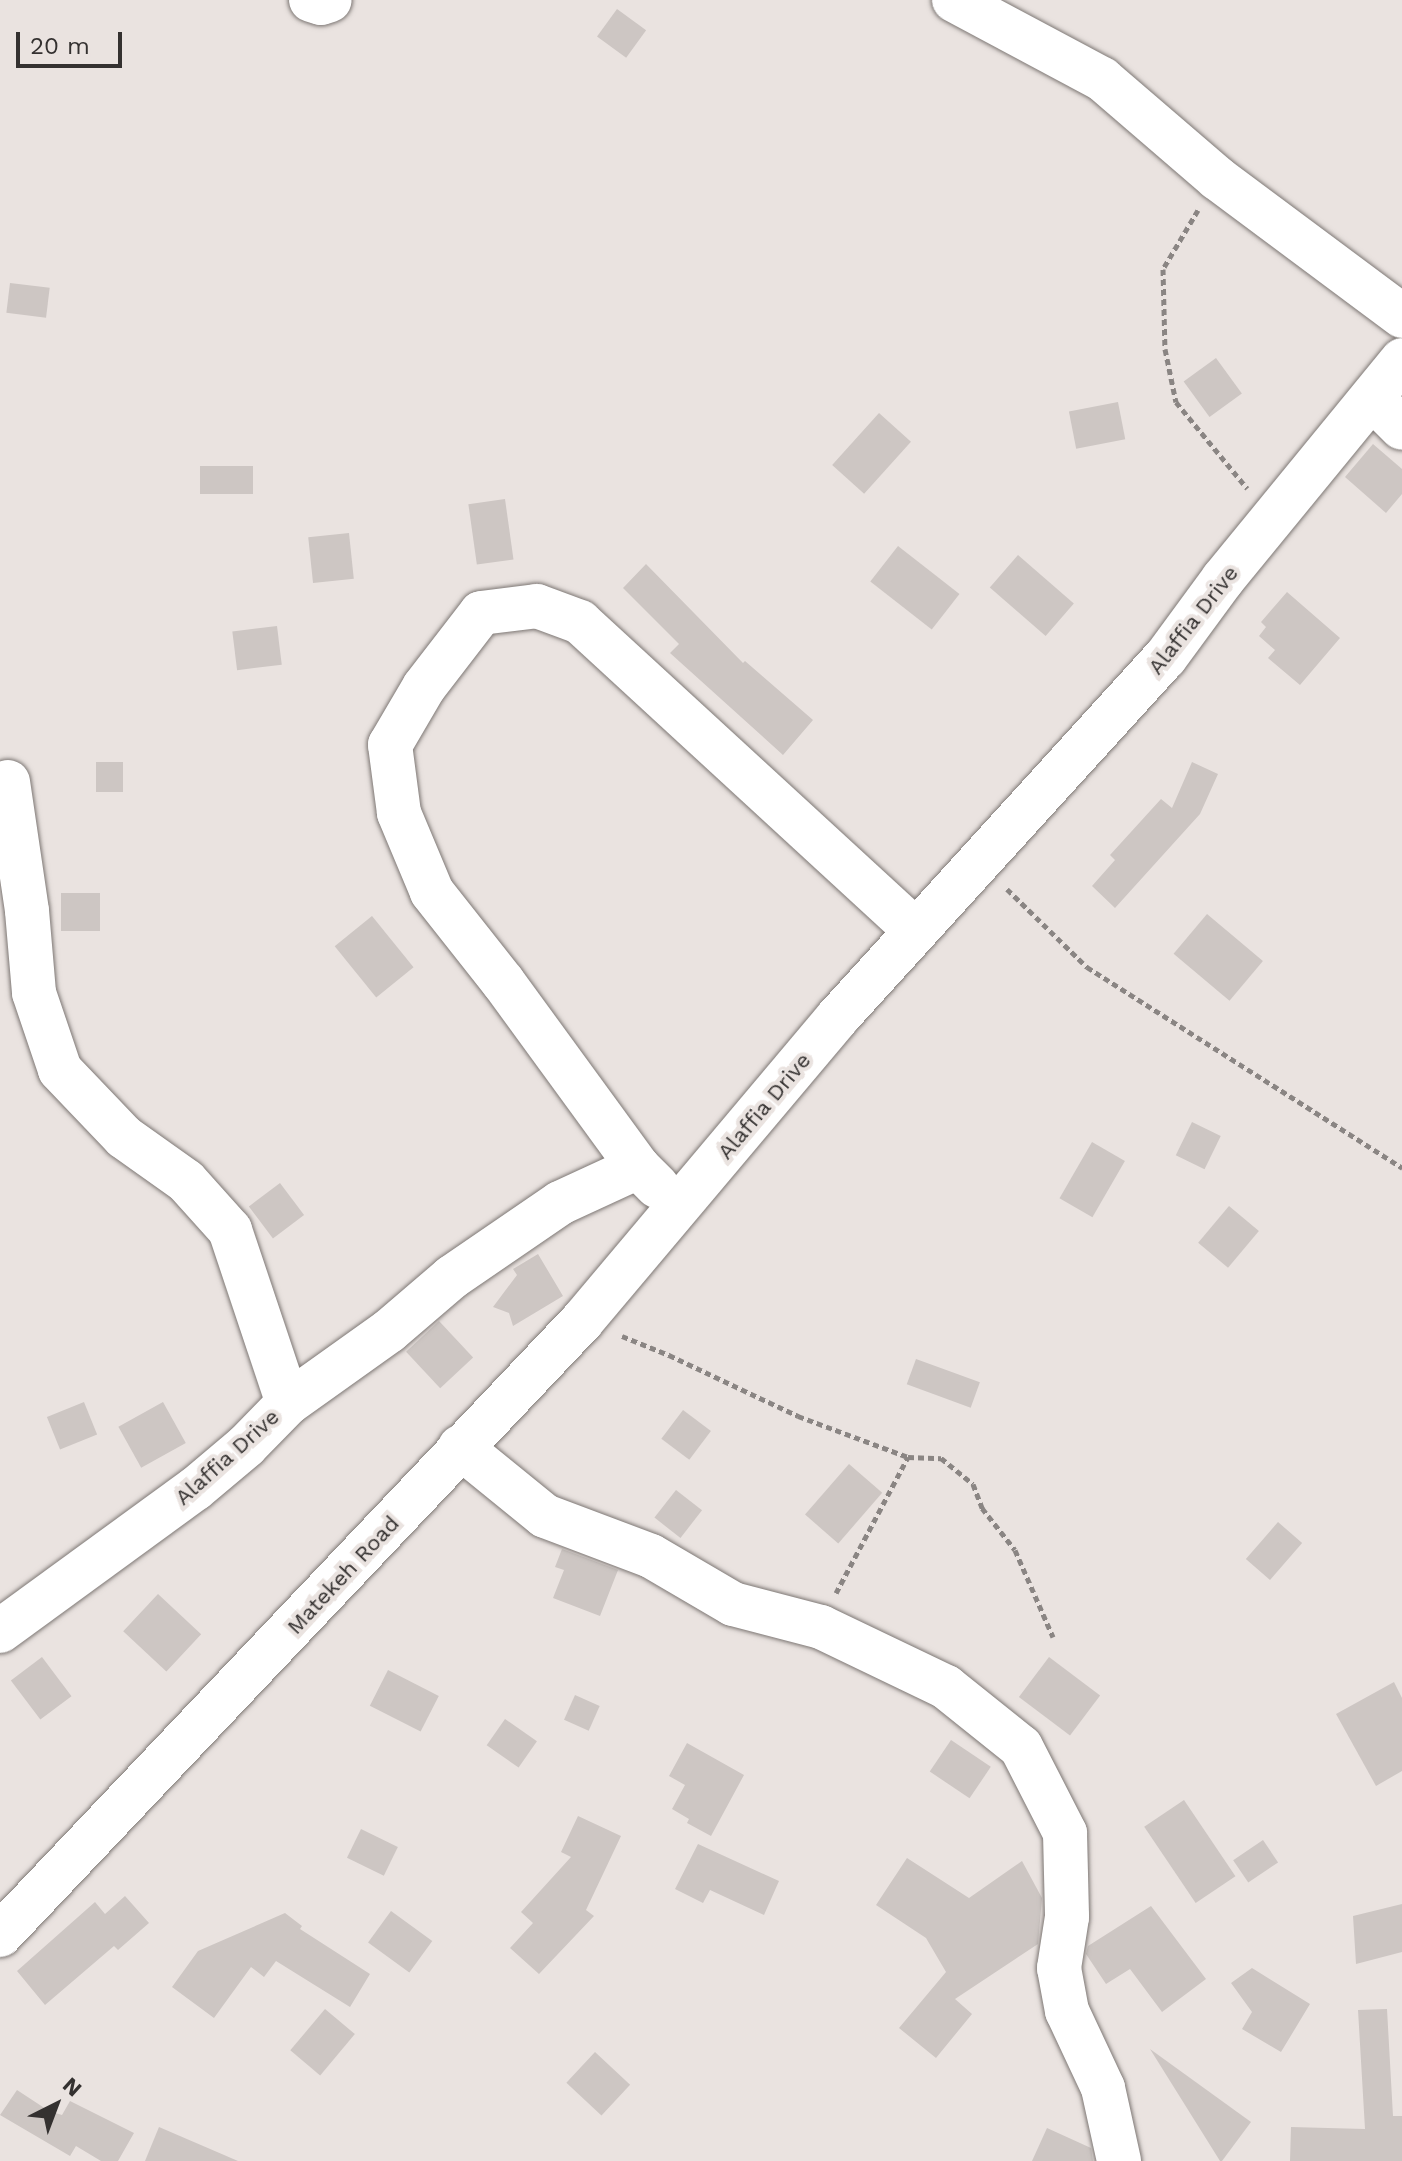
<!DOCTYPE html>
<style>
body{margin:0}
#map{position:relative;width:1402px;height:2161px;overflow:hidden;background:#eae3e0;font-family:"Work Sans",sans-serif}
div>[style]{position:absolute}
[style*='--x']{left:calc(var(--x)*1px);top:calc(var(--y)*1px);width:calc(var(--w)*1px);rotate:calc(var(--a)*1deg)}
.building>*{inset:0;background:#cdc6c3;transform-origin:0 0}
.path>*{height:5px;margin-top:-2.5px;transform-origin:0;background:repeating-linear-gradient(90deg,#8a8583 0 6px,transparent 0 10px)}
.roads{filter:drop-shadow(0 0 2px #7d7774) drop-shadow(0 0 2px #7d7774)}
.minor>*{height:44px;margin:-22px;padding:0 22px;transform-origin:22px;border-radius:22px;background:#fff}
span{translate:-50% -50%;white-space:nowrap;text-align:center;line-height:1.15;-webkit-text-stroke:8px #eae3e0;paint-order:stroke}
.street-label{font-size:22px;color:#343130}
.north{position:absolute;left:16px;top:2065px;width:80px;height:80px;-webkit-text-stroke:6px #eae3e0;paint-order:stroke;rotate:42deg;font-size:22px;font-weight:700;line-height:32px;text-align:center;color:#343130}
.north::after{content:'';display:block;margin:auto;width:28px;height:36px;background:#343130;clip-path:polygon(50% 0,100% 100%,50% 72%,0 100%)}
.scale{position:absolute;left:16px;top:32px;width:106px;height:36px;box-sizing:border-box;border:4px solid #343130;border-top:0;padding-left:10px;font-size:24px;line-height:28px;white-space:nowrap;color:#343130;-webkit-text-stroke:6px #eae3e0;paint-order:stroke}
</style>
<div id="map">
<div class="building">
<i style="left:617px;top:9px;width:36px;height:34px;rotate:36deg"></i>
<i style="left:10px;top:283px;width:40px;height:30px;rotate:7deg"></i>
<i style="left:1216px;top:358px;width:44px;height:40px;rotate:54deg"></i>
<i style="left:1118px;top:402px;width:38px;height:50px;rotate:79deg"></i>
<i style="left:879px;top:413px;width:43px;height:70px;rotate:42deg"></i>
<i style="clip-path:polygon(1373px 444px,1402px 469px,1402px 494px,1386px 513px,1345px 477px)"></i>
<i style="left:200px;top:466px;width:53px;height:28px"></i>
<i style="left:505px;top:499px;width:61px;height:37px;rotate:82deg"></i>
<i style="left:349px;top:533px;width:46px;height:41px;rotate:84deg"></i>
<i style="left:898px;top:546px;width:78px;height:45px;rotate:38deg"></i>
<i style="left:1018px;top:555px;width:74px;height:43px;rotate:41deg"></i>
<i style="clip-path:polygon(646px 564px,743px 663px,745px 661px,813px 720px,783px 755px,670px 653px,679px 644px,623px 588px)"></i>
<i style="clip-path:polygon(1287px 592px,1340px 638px,1300px 685px,1268px 658px,1275px 650px,1259px 636px,1266px 627px,1261px 622px)"></i>
<i style="left:277px;top:626px;width:39px;height:45px;rotate:83deg"></i>
<i style="left:96px;top:762px;width:27px;height:30px"></i>
<i style="clip-path:polygon(1192px 762px,1218px 774px,1200px 814px,1115px 908px,1092px 886px,1115px 860px,1110px 855px,1161px 799px,1172px 808px)"></i>
<i style="left:61px;top:893px;width:39px;height:38px"></i>
<i style="left:1207px;top:914px;width:73px;height:52px;rotate:40deg"></i>
<i style="left:372px;top:916px;width:66px;height:48px;rotate:51deg"></i>
<i style="left:1192px;top:1122px;width:32px;height:37px;rotate:26deg"></i>
<i style="left:1092px;top:1142px;width:38px;height:65px;rotate:30deg"></i>
<i style="left:280px;top:1183px;width:40px;height:39px;rotate:53deg"></i>
<i style="left:1229px;top:1206px;width:39px;height:48px;rotate:40deg"></i>
<i style="clip-path:polygon(538px 1254px,563px 1296px,513px 1326px,509px 1313px,493px 1307px,517px 1275px,513px 1269px)"></i>
<i style="left:439px;top:1321px;width:50px;height:45px;rotate:47deg"></i>
<i style="left:916px;top:1359px;width:68px;height:27px;rotate:20deg"></i>
<i style="left:84px;top:1402px;width:35px;height:40px;rotate:68deg"></i>
<i style="left:163px;top:1402px;width:47px;height:51px;rotate:61deg"></i>
<i style="left:683px;top:1410px;width:35px;height:36px;rotate:37deg"></i>
<i style="left:849px;top:1464px;width:44px;height:67px;rotate:41deg"></i>
<i style="left:676px;top:1490px;width:33px;height:35px;rotate:38deg"></i>
<i style="left:1278px;top:1522px;width:32px;height:49px;rotate:41deg"></i>
<i style="clip-path:polygon(562px 1549px,618px 1570px,600px 1616px,553px 1598px,564px 1570px,555px 1567px)"></i>
<i style="left:158px;top:1594px;width:59px;height:51px;rotate:43deg"></i>
<i style="left:42px;top:1657px;width:49px;height:39px;rotate:53deg"></i>
<i style="left:1049px;top:1657px;width:64px;height:50px;rotate:37deg"></i>
<i style="left:388px;top:1670px;width:57px;height:40px;rotate:27deg"></i>
<i style="clip-path:polygon(1394px 1682px,1402px 1698px,1402px 1771px,1376px 1786px,1336px 1714px)"></i>
<i style="left:575px;top:1695px;width:27px;height:27px;rotate:24deg"></i>
<i style="left:505px;top:1719px;width:39px;height:32px;rotate:35deg"></i>
<i style="left:951px;top:1740px;width:48px;height:38px;rotate:34deg"></i>
<i style="clip-path:polygon(687px 1743px,744px 1775px,711px 1836px,687px 1823px,689px 1819px,672px 1809px,685px 1785px,669px 1776px)"></i>
<i style="left:1184px;top:1800px;width:92px;height:48px;rotate:56deg"></i>
<i style="clip-path:polygon(578px 1816px,621px 1836px,586px 1910px,594px 1916px,539px 1974px,510px 1948px,533px 1923px,521px 1912px,571px 1857px,561px 1852px)"></i>
<i style="left:361px;top:1829px;width:41px;height:32px;rotate:26deg"></i>
<i style="left:1263px;top:1840px;width:27px;height:36px;rotate:56deg"></i>
<i style="clip-path:polygon(698px 1844px,779px 1881px,764px 1915px,710px 1890px,703px 1903px,675px 1889px)"></i>
<i style="clip-path:polygon(907px 1858px,969px 1898px,1022px 1861px,1042px 1898px,1038px 1944px,955px 1999px,972px 2014px,936px 2058px,899px 2028px,946px 1972px,926px 1938px,876px 1905px)"></i>
<i style="clip-path:polygon(125px 1896px,149px 1923px,118px 1950px,114px 1946px,45px 2005px,17px 1971px,95px 1902px,105px 1914px)"></i>
<i style="clip-path:polygon(1402px 1904px,1402px 1952px,1356px 1964px,1353px 1916px)"></i>
<i style="clip-path:polygon(1151px 1906px,1206px 1979px,1162px 2012px,1130px 1969px,1106px 1984px,1086px 1954px,1088px 1946px)"></i>
<i style="left:391px;top:1911px;width:51px;height:39px;rotate:36deg"></i>
<i style="clip-path:polygon(285px 1913px,302px 1926px,300px 1929px,370px 1974px,350px 2007px,276px 1961px,264px 1977px,251px 1967px,214px 2018px,172px 1987px,198px 1951px)"></i>
<i style="clip-path:polygon(1252px 1968px,1310px 2004px,1281px 2052px,1242px 2029px,1252px 2012px,1231px 1983px)"></i>
<i style="left:325px;top:2009px;width:39px;height:54px;rotate:40deg"></i>
<i style="clip-path:polygon(1387px 2009px,1393px 2116px,1402px 2116px,1402px 2161px,1290px 2161px,1291px 2127px,1365px 2129px,1358px 2010px)"></i>
<i style="clip-path:polygon(1150px 2049px,1251px 2122px,1222px 2161px,1220px 2161px)"></i>
<i style="left:595px;top:2052px;width:48px;height:42px;rotate:43deg"></i>
<i style="clip-path:polygon(17px 2090px,49px 2111px,62px 2115px,70px 2101px,134px 2133px,118px 2161px,101px 2161px,76px 2146px,70px 2156px,0 2115px)"></i>
<i style="clip-path:polygon(159px 2127px,238px 2161px,145px 2161px)"></i>
<i style="clip-path:polygon(1047px 2128px,1091px 2148px,1093px 2161px,1032px 2161px)"></i>
</div>
<div class="path">
<i style="--x:1198;--y:210;--w:69;--a:120.7"></i>
<i style="--x:1163;--y:269;--w:80;--a:88.6"></i>
<i style="--x:1165;--y:349;--w:54;--a:78.3"></i>
<i style="--x:1176;--y:402;--w:112;--a:50.5"></i>
<i style="--x:1007;--y:889;--w:112;--a:44.3"></i>
<i style="--x:1087;--y:967;--w:374;--a:32.5"></i>
<i style="--x:622;--y:1336;--w:51;--a:22"></i>
<i style="--x:669;--y:1355;--w:143;--a:25.3"></i>
<i style="--x:798;--y:1416;--w:117;--a:20.4"></i>
<i style="--x:908;--y:1457;--w:33;--a:2"></i>
<i style="--x:941;--y:1458;--w:41;--a:39.1"></i>
<i style="--x:973;--y:1484;--w:26;--a:69"></i>
<i style="--x:982;--y:1508;--w:53;--a:51.8"></i>
<i style="--x:1015;--y:1550;--w:95;--a:66.4"></i>
<i style="--x:836;--y:1593;--w:154;--a:-62.1"></i>
</div>
<div class="roads">
<div class="minor">
<i style="--x:311;--y:0;--w:10;--a:17"></i>
<i style="--x:321;--y:3;--w:9;--a:-18"></i>
<i style="--x:954;--y:0;--w:168;--a:28.1"></i>
<i style="--x:1102;--y:79;--w:152;--a:40.7"></i>
<i style="--x:1217;--y:178;--w:231;--a:36.7"></i>
<i style="--x:1372;--y:398;--w:42;--a:45"></i>
<i style="--x:8;--y:782;--w:130;--a:81.6"></i>
<i style="--x:27;--y:911;--w:82;--a:85.1"></i>
<i style="--x:34;--y:993;--w:81;--a:71.3"></i>
<i style="--x:60;--y:1070;--w:93;--a:46.3"></i>
<i style="--x:124;--y:1137;--w:76;--a:35.4"></i>
<i style="--x:186;--y:1181;--w:66;--a:48.1"></i>
<i style="--x:230;--y:1230;--w:182;--a:71.5"></i>
<i style="--x:638;--y:1167;--w:229;--a:-126.1"></i>
<i style="--x:503;--y:982;--w:115;--a:-128.3"></i>
<i style="--x:432;--y:892;--w:86;--a:-112.7"></i>
<i style="--x:399;--y:813;--w:69;--a:-97.5"></i>
<i style="--x:390;--y:745;--w:67;--a:-59.6"></i>
<i style="--x:424;--y:687;--w:93;--a:-52.4"></i>
<i style="--x:481;--y:613;--w:56;--a:-7.1"></i>
<i style="--x:537;--y:606;--w:46;--a:20.4"></i>
<i style="--x:580;--y:622;--w:456;--a:42.6"></i>
<i style="--x:460;--y:1447;--w:109;--a:39.1"></i>
<i style="--x:545;--y:1516;--w:113;--a:20.7"></i>
<i style="--x:651;--y:1556;--w:95;--a:30.3"></i>
<i style="--x:733;--y:1604;--w:91;--a:14.6"></i>
<i style="--x:821;--y:1627;--w:139;--a:25.6"></i>
<i style="--x:946;--y:1687;--w:96;--a:38.7"></i>
<i style="--x:1021;--y:1747;--w:97;--a:62.9"></i>
<i style="--x:1065;--y:1833;--w:84;--a:88.6"></i>
<i style="--x:1067;--y:1917;--w:52;--a:98.9"></i>
<i style="--x:1059;--y:1968;--w:44;--a:79.5"></i>
<i style="--x:1067;--y:2011;--w:85;--a:64.9"></i>
<i style="--x:1103;--y:2088;--w:75;--a:77.6"></i>
<i style="--x:0;--y:1631;--w:241;--a:-36.1"></i>
<i style="--x:195;--y:1489;--w:67;--a:-40.1"></i>
<i style="--x:246;--y:1446;--w:60;--a:-45.7"></i>
<i style="--x:288;--y:1403;--w:124;--a:-35.5"></i>
<i style="--x:389;--y:1331;--w:83;--a:-40.6"></i>
<i style="--x:452;--y:1277;--w:131;--a:-34.4"></i>
<i style="--x:560;--y:1203;--w:86;--a:-24.8"></i>
<i style="--x:638;--y:1167;--w:27;--a:45"></i>
<i style="--x:0;--y:1935;--w:846;--a:-46.53"></i>
<i style="--x:582;--y:1321;--w:396;--a:-49.9"></i>
<i style="--x:837;--y:1018;--w:487;--a:-47.7"></i>
<i style="--x:1165;--y:658;--w:98;--a:-53.7"></i>
<i style="--x:1223;--y:579;--w:283;--a:-50.7"></i>
</div>
</div>
<div class="street-label">
<span style="left:1193px;top:620px;rotate:-52deg">Alaffia Drive</span>
<span style="left:764px;top:1106px;rotate:-50deg">Alaffia Drive</span>
<span style="left:227px;top:1457px;rotate:-42deg">Alaffia Drive</span>
<span style="left:343px;top:1575px;rotate:-47deg">Matekeh Road</span>
</div>
<div class="north">N</div>
<div class="scale">20 m</div>
</div>
